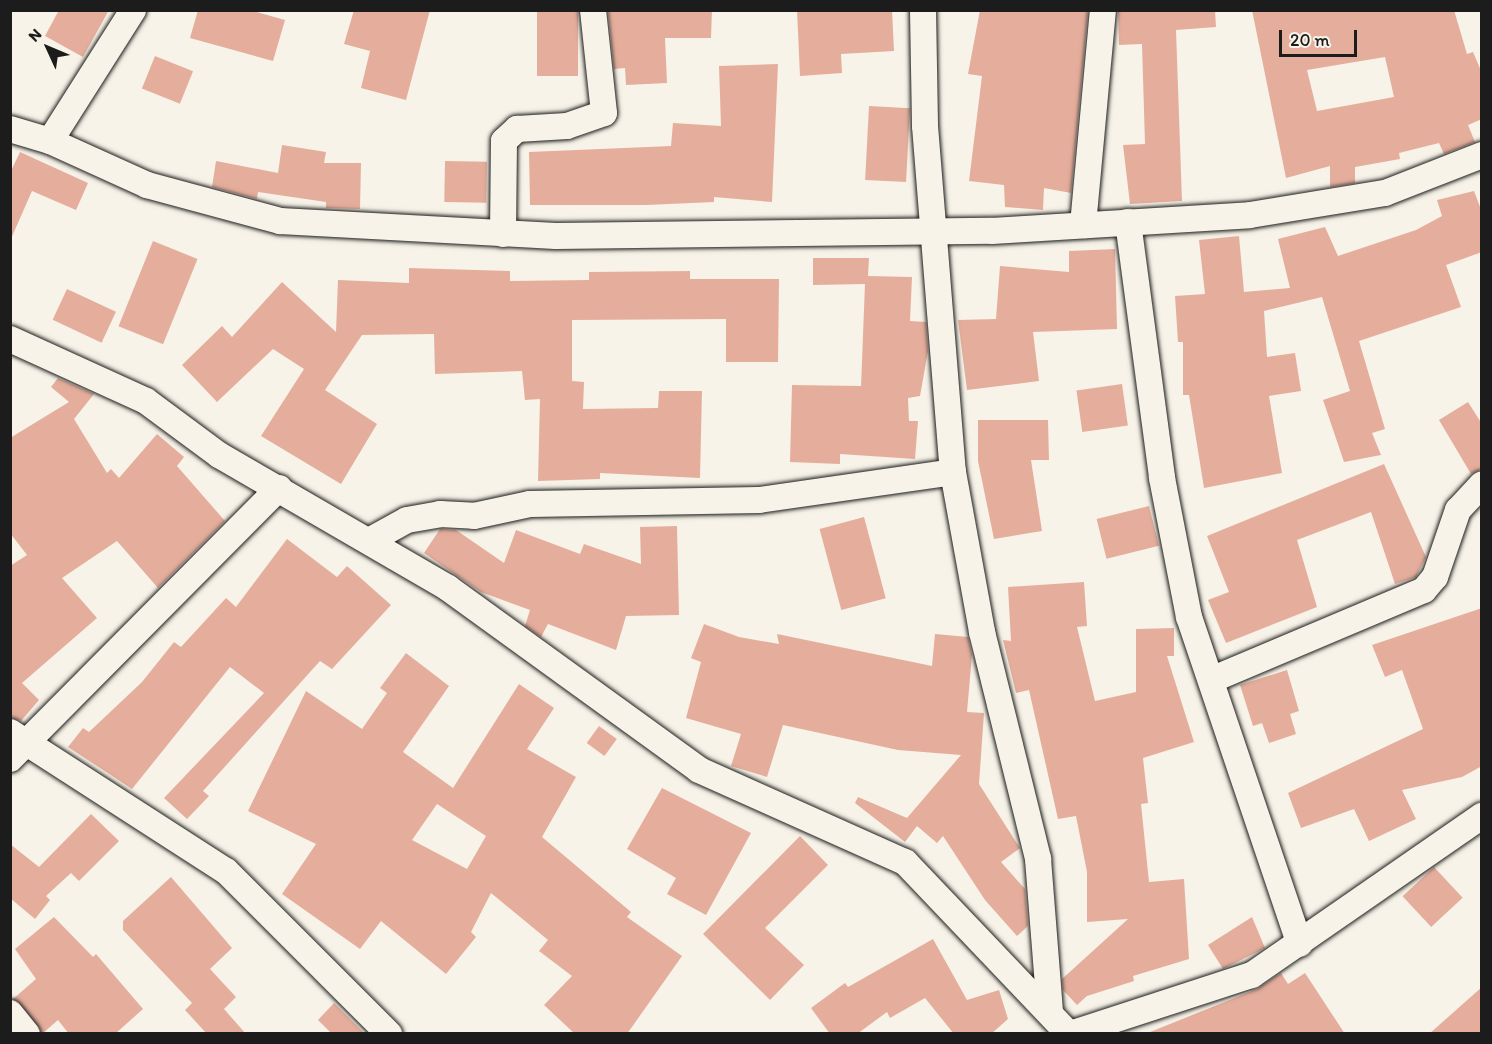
<!DOCTYPE html>
<style>
body{margin:0}
#map{position:relative;width:1492px;height:1044px;overflow:hidden;background:#f7f3e8;font-family:Itim,sans-serif}
div>[style]{position:absolute}
[style*='--x']{left:calc(var(--x)*1px);top:calc(var(--y)*1px);width:calc(var(--w)*1px);rotate:calc(var(--a)*1deg)}
.building>*{inset:0;background:#e5ae9c;transform-origin:0 0}
.roads{filter:drop-shadow(0 0 2px #1c1c1c) drop-shadow(0 0 2px #1c1c1c)}
.minor>*{height:26px;margin:-13px;padding:0 13px;transform-origin:13px;border-radius:13px;background:#f7f3e8}
span{translate:-50% -50%;white-space:nowrap;text-align:center;line-height:1.15;-webkit-text-stroke:5px #f7f3e8;paint-order:stroke}
.frame{position:absolute;inset:0;border:12px solid #1c1c1c;pointer-events:none}
.north{position:absolute;left:18px;top:18px;width:60px;height:60px;-webkit-text-stroke:4px #f7f3e8;paint-order:stroke;rotate:314deg;font-size:16px;font-weight:700;line-height:24px;text-align:center;color:#1c1c1c}
.north::after{content:'';display:block;margin:auto;width:21px;height:27px;background:#1c1c1c;clip-path:polygon(50% 0,100% 100%,50% 72%,0 100%)}
.scale{position:absolute;left:1279px;top:30px;width:78px;height:27px;box-sizing:border-box;border:3px solid #1c1c1c;border-top:0;padding-left:8px;font-size:18px;line-height:21px;white-space:nowrap;color:#1c1c1c;-webkit-text-stroke:4px #f7f3e8;paint-order:stroke}
</style>
<div id="map">
<div class="building">
<i style="clip-path:polygon(59px 10px,109px 10px,83px 57px,45px 36px)"></i>
<i style="clip-path:polygon(198px 10px,250px 10px,285px 20px,273px 61px,190px 38px)"></i>
<i style="clip-path:polygon(354px 10px,430px 10px,406px 100px,361px 88px,370px 51px,344px 44px)"></i>
<i style="left:537px;top:10px;width:41px;height:66px"></i>
<i style="clip-path:polygon(608px 10px,712px 10px,711px 38px,665px 38px,667px 83px,626px 85px,625px 68px,614px 69px)"></i>
<i style="clip-path:polygon(797px 10px,892px 10px,894px 51px,841px 54px,842px 73px,800px 76px)"></i>
<i style="clip-path:polygon(980px 10px,1088px 10px,1071px 193px,1044px 188px,1043px 210px,1005px 207px,1004px 185px,969px 181px,982px 76px,968px 74px)"></i>
<i style="clip-path:polygon(1118px 10px,1215px 10px,1216px 27px,1176px 30px,1182px 201px,1130px 204px,1123px 145px,1145px 144px,1142px 44px,1119px 45px)"></i>
<i style="clip-path:polygon(evenodd,1252px 10px,1454px 10px,1467px 54px,1473px 52px,1482px 73px,1482px 119px,1468px 125px,1475px 142px,1444px 154px,1439px 143px,1399px 153px,1400px 159px,1355px 167px,1355px 183px,1330px 187px,1330px 166px,1286px 178px,1252px 10px,1385px 57px,1394px 97px,1317px 111px,1307px 70px,1385px 57px)"></i>
<i style="left:155px;top:56px;width:41px;height:35px;rotate:22deg"></i>
<i style="clip-path:polygon(778px 64px,772px 202px,714px 197px,714px 202px,646px 205px,530px 205px,529px 152px,671px 146px,673px 123px,721px 126px,719px 66px)"></i>
<i style="left:869px;top:106px;width:41px;height:74px;rotate:3deg"></i>
<i style="clip-path:polygon(282px 145px,326px 152px,324px 163px,361px 163px,360px 209px,326px 208px,326px 202px,258px 192px,257px 199px,212px 187px,216px 161px,278px 173px)"></i>
<i style="clip-path:polygon(20px 152px,88px 183px,76px 210px,32px 191px,10px 241px,10px 173px)"></i>
<i style="left:445px;top:161px;width:42px;height:41px;rotate:1deg"></i>
<i style="clip-path:polygon(1474px 191px,1482px 212px,1482px 252px,1446px 265px,1461px 307px,1359px 341px,1385px 429px,1372px 433px,1381px 455px,1344px 462px,1323px 400px,1350px 391px,1322px 297px,1264px 311px,1267px 357px,1295px 353px,1301px 391px,1269px 396px,1282px 473px,1204px 488px,1189px 395px,1183px 395px,1183px 342px,1178px 342px,1175px 296px,1205px 294px,1199px 240px,1239px 236px,1244px 292px,1290px 288px,1278px 239px,1325px 227px,1338px 256px,1416px 230px,1442px 216px,1437px 200px)"></i>
<i style="left:153px;top:241px;width:48px;height:92px;rotate:22deg"></i>
<i style="clip-path:polygon(1115px 249px,1117px 329px,1033px 332px,1039px 381px,967px 390px,958px 320px,996px 319px,1000px 266px,1069px 272px,1069px 251px)"></i>
<i style="clip-path:polygon(813px 258px,869px 258px,868px 276px,912px 277px,910px 321px,926px 322px,928px 351px,920px 396px,908px 398px,909px 421px,918px 421px,915px 459px,840px 454px,840px 464px,790px 462px,792px 385px,861px 386px,865px 284px,813px 285px)"></i>
<i style="clip-path:polygon(409px 268px,510px 271px,510px 281px,589px 280px,589px 272px,690px 271px,690px 279px,779px 279px,778px 362px,726px 362px,726px 319px,572px 320px,572px 381px,584px 382px,583px 409px,658px 408px,659px 391px,702px 391px,700px 478px,600px 473px,600px 479px,538px 481px,540px 399px,525px 400px,522px 371px,435px 374px,434px 334px,362px 335px,325px 390px,377px 424px,341px 484px,261px 436px,304px 369px,273px 349px,217px 402px,182px 365px,222px 326px,232px 337px,282px 282px,336px 332px,338px 280px,409px 283px)"></i>
<i style="left:67px;top:289px;width:54px;height:34px;rotate:25deg"></i>
<i style="clip-path:polygon(58px 378px,94px 394px,74px 419px,107px 473px,111px 469px,119px 478px,157px 434px,184px 457px,177px 466px,225px 521px,158px 588px,117px 541px,62px 578px,97px 618px,22px 683px,39px 700px,21px 721px,10px 717px,10px 566px,27px 555px,10px 533px,10px 438px,69px 402px,51px 387px)"></i>
<i style="left:1122px;top:384px;width:42px;height:46px;rotate:82deg"></i>
<i style="clip-path:polygon(1468px 402px,1482px 424px,1482px 469px,1471px 474px,1439px 420px)"></i>
<i style="clip-path:polygon(978px 420px,1048px 420px,1049px 460px,1031px 460px,1042px 531px,994px 539px,978px 461px)"></i>
<i style="clip-path:polygon(1384px 464px,1426px 557px,1416px 577px,1395px 584px,1371px 512px,1297px 540px,1317px 607px,1226px 643px,1208px 600px,1229px 592px,1207px 536px)"></i>
<i style="left:1149px;top:506px;width:41px;height:54px;rotate:76deg"></i>
<i style="left:864px;top:517px;width:84px;height:46px;rotate:75deg"></i>
<i style="clip-path:polygon(677px 526px,679px 615px,626px 616px,616px 650px,548px 624px,541px 637px,525px 626px,530px 610px,481px 592px,424px 553px,440px 529px,456px 530px,504px 563px,516px 530px,580px 554px,584px 544px,641px 564px,640px 527px)"></i>
<i style="clip-path:polygon(287px 539px,337px 577px,347px 566px,391px 605px,332px 669px,320px 661px,203px 791px,209px 796px,187px 819px,164px 798px,264px 693px,230px 667px,132px 789px,68px 747px,83px 728px,89px 732px,142px 682px,174px 642px,181px 647px,226px 598px,236px 607px)"></i>
<i style="clip-path:polygon(1084px 582px,1087px 626px,1077px 627px,1095px 701px,1136px 692px,1136px 629px,1174px 628px,1174px 656px,1167px 656px,1194px 742px,1143px 758px,1148px 803px,1141px 804px,1149px 882px,1184px 879px,1189px 959px,1133px 976px,1134px 981px,1087px 996px,1077px 1005px,1063px 990px,1062px 979px,1128px 919px,1087px 922px,1087px 872px,1076px 816px,1058px 819px,1029px 690px,1016px 693px,1003px 640px,1011px 641px,1008px 587px)"></i>
<i style="clip-path:polygon(1482px 608px,1482px 766px,1462px 777px,1402px 790px,1416px 819px,1369px 841px,1354px 809px,1301px 828px,1288px 793px,1423px 729px,1402px 670px,1385px 677px,1372px 645px)"></i>
<i style="clip-path:polygon(704px 624px,739px 637px,779px 644px,777px 634px,932px 666px,935px 634px,968px 637px,972px 655px,967px 712px,984px 713px,979px 784px,1020px 848px,1001px 862px,1025px 889px,1028px 926px,1017px 936px,985px 900px,943px 836px,937px 843px,917px 826px,905px 842px,855px 803px,858px 797px,907px 818px,961px 755px,898px 750px,783px 725px,767px 777px,731px 766px,741px 734px,686px 718px,701px 662px,691px 658px)"></i>
<i style="clip-path:polygon(evenodd,406px 653px,449px 686px,403px 752px,453px 788px,519px 684px,554px 708px,527px 749px,576px 777px,542px 837px,631px 912px,627px 917px,682px 956px,627px 1034px,575px 1034px,544px 1005px,572px 976px,539px 951px,548px 940px,491px 893px,471px 932px,476px 937px,446px 974px,381px 921px,360px 949px,282px 894px,316px 844px,248px 811px,306px 691px,362px 729px,387px 693px,380px 688px,406px 653px,437px 804px,486px 836px,467px 869px,412px 840px,437px 804px)"></i>
<i style="clip-path:polygon(1287px 670px,1299px 711px,1290px 714px,1296px 734px,1269px 743px,1262px 723px,1253px 726px,1240px 685px)"></i>
<i style="left:599px;top:726px;width:22px;height:21px;rotate:36deg"></i>
<i style="clip-path:polygon(662px 788px,751px 833px,706px 915px,667px 894px,676px 878px,627px 849px)"></i>
<i style="clip-path:polygon(91px 814px,119px 841px,79px 881px,71px 873px,46px 896px,50px 900px,35px 919px,10px 898px,10px 844px,39px 867px)"></i>
<i style="clip-path:polygon(800px 836px,828px 865px,765px 928px,804px 965px,770px 1000px,703px 934px)"></i>
<i style="left:1434px;top:867px;width:42px;height:43px;rotate:47deg"></i>
<i style="clip-path:polygon(171px 877px,232px 948px,210px 969px,236px 997px,224px 1009px,246px 1034px,207px 1034px,185px 1010px,192px 1003px,123px 930px,123px 921px)"></i>
<i style="clip-path:polygon(54px 917px,93px 957px,96px 954px,143px 1009px,115px 1034px,69px 1034px,58px 1020px,42px 1034px,13px 999px,36px 979px,15px 949px)"></i>
<i style="clip-path:polygon(1252px 917px,1265px 948px,1223px 969px,1208px 945px)"></i>
<i style="clip-path:polygon(933px 939px,967px 1000px,999px 990px,1008px 1019px,991px 1034px,954px 1034px,925px 998px,890px 1018px,887px 1012px,857px 1034px,830px 1034px,811px 1008px,845px 983px,848px 987px)"></i>
<i style="clip-path:polygon(1281px 973px,1288px 984px,1305px 973px,1345px 1034px,1145px 1034px,1257px 989px)"></i>
<i style="clip-path:polygon(1482px 987px,1482px 1034px,1429px 1034px)"></i>
<i style="clip-path:polygon(334px 1003px,365px 1034px,332px 1034px,318px 1020px)"></i>
</div>
<div class="roads">
<div class="minor">
<i style="--x:923;--y:10;--w:116;--a:89"></i>
<i style="--x:925;--y:126;--w:347;--a:85.4"></i>
<i style="--x:953;--y:472;--w:163;--a:79.7"></i>
<i style="--x:982;--y:632;--w:234;--a:76.1"></i>
<i style="--x:1038;--y:859;--w:153;--a:85.5"></i>
<i style="--x:10;--y:129;--w:42;--a:16.7"></i>
<i style="--x:50;--y:141;--w:107;--a:24.4"></i>
<i style="--x:147;--y:185;--w:138;--a:15.1"></i>
<i style="--x:280;--y:221;--w:276;--a:3.1"></i>
<i style="--x:556;--y:236;--w:436;--a:-0.7"></i>
<i style="--x:992;--y:231;--w:258;--a:-3.5"></i>
<i style="--x:1250;--y:215;--w:137;--a:-9.3"></i>
<i style="--x:1385;--y:193;--w:104;--a:-21.4"></i>
<i style="--x:50;--y:141;--w:155;--a:-57.6"></i>
<i style="--x:1128;--y:222;--w:258;--a:82.4"></i>
<i style="--x:1162;--y:478;--w:142;--a:79"></i>
<i style="--x:1189;--y:617;--w:345;--a:71.3"></i>
<i style="--x:1083;--y:225;--w:216;--a:-84.7"></i>
<i style="--x:503;--y:234;--w:93;--a:-89.4"></i>
<i style="--x:504;--y:141;--w:18;--a:-43"></i>
<i style="--x:517;--y:129;--w:50;--a:-3.4"></i>
<i style="--x:567;--y:126;--w:39;--a:-19"></i>
<i style="--x:604;--y:113;--w:104;--a:-96.1"></i>
<i style="--x:10;--y:339;--w:149;--a:24.5"></i>
<i style="--x:146;--y:401;--w:91;--a:36.5"></i>
<i style="--x:219;--y:455;--w:265;--a:30.1"></i>
<i style="--x:448;--y:588;--w:310;--a:35.9"></i>
<i style="--x:699;--y:770;--w:226;--a:24.1"></i>
<i style="--x:905;--y:862;--w:238;--a:46.4"></i>
<i style="--x:369;--y:541;--w:43;--a:-28.9"></i>
<i style="--x:407;--y:520;--w:34;--a:-10"></i>
<i style="--x:440;--y:514;--w:34;--a:3"></i>
<i style="--x:474;--y:516;--w:57;--a:-12.1"></i>
<i style="--x:530;--y:504;--w:229;--a:-1"></i>
<i style="--x:759;--y:500;--w:196;--a:-8.2"></i>
<i style="--x:1211;--y:680;--w:231;--a:-22.9"></i>
<i style="--x:1424;--y:590;--w:17;--a:-50"></i>
<i style="--x:1435;--y:577;--w:71;--a:-71.1"></i>
<i style="--x:1458;--y:510;--w:35;--a:-47"></i>
<i style="--x:10;--y:732;--w:257;--a:32.8"></i>
<i style="--x:226;--y:871;--w:231;--a:45"></i>
<i style="--x:10;--y:759;--w:382;--a:-45.2"></i>
<i style="--x:10;--y:1013;--w:27;--a:51"></i>
<i style="--x:1070;--y:1034;--w:191;--a:-18"></i>
<i style="--x:1252;--y:975;--w:280;--a:-34.7"></i>
</div>
</div>
<div class="frame"></div>
<div class="north">N</div>
<div class="scale">20 m</div>
</div>
